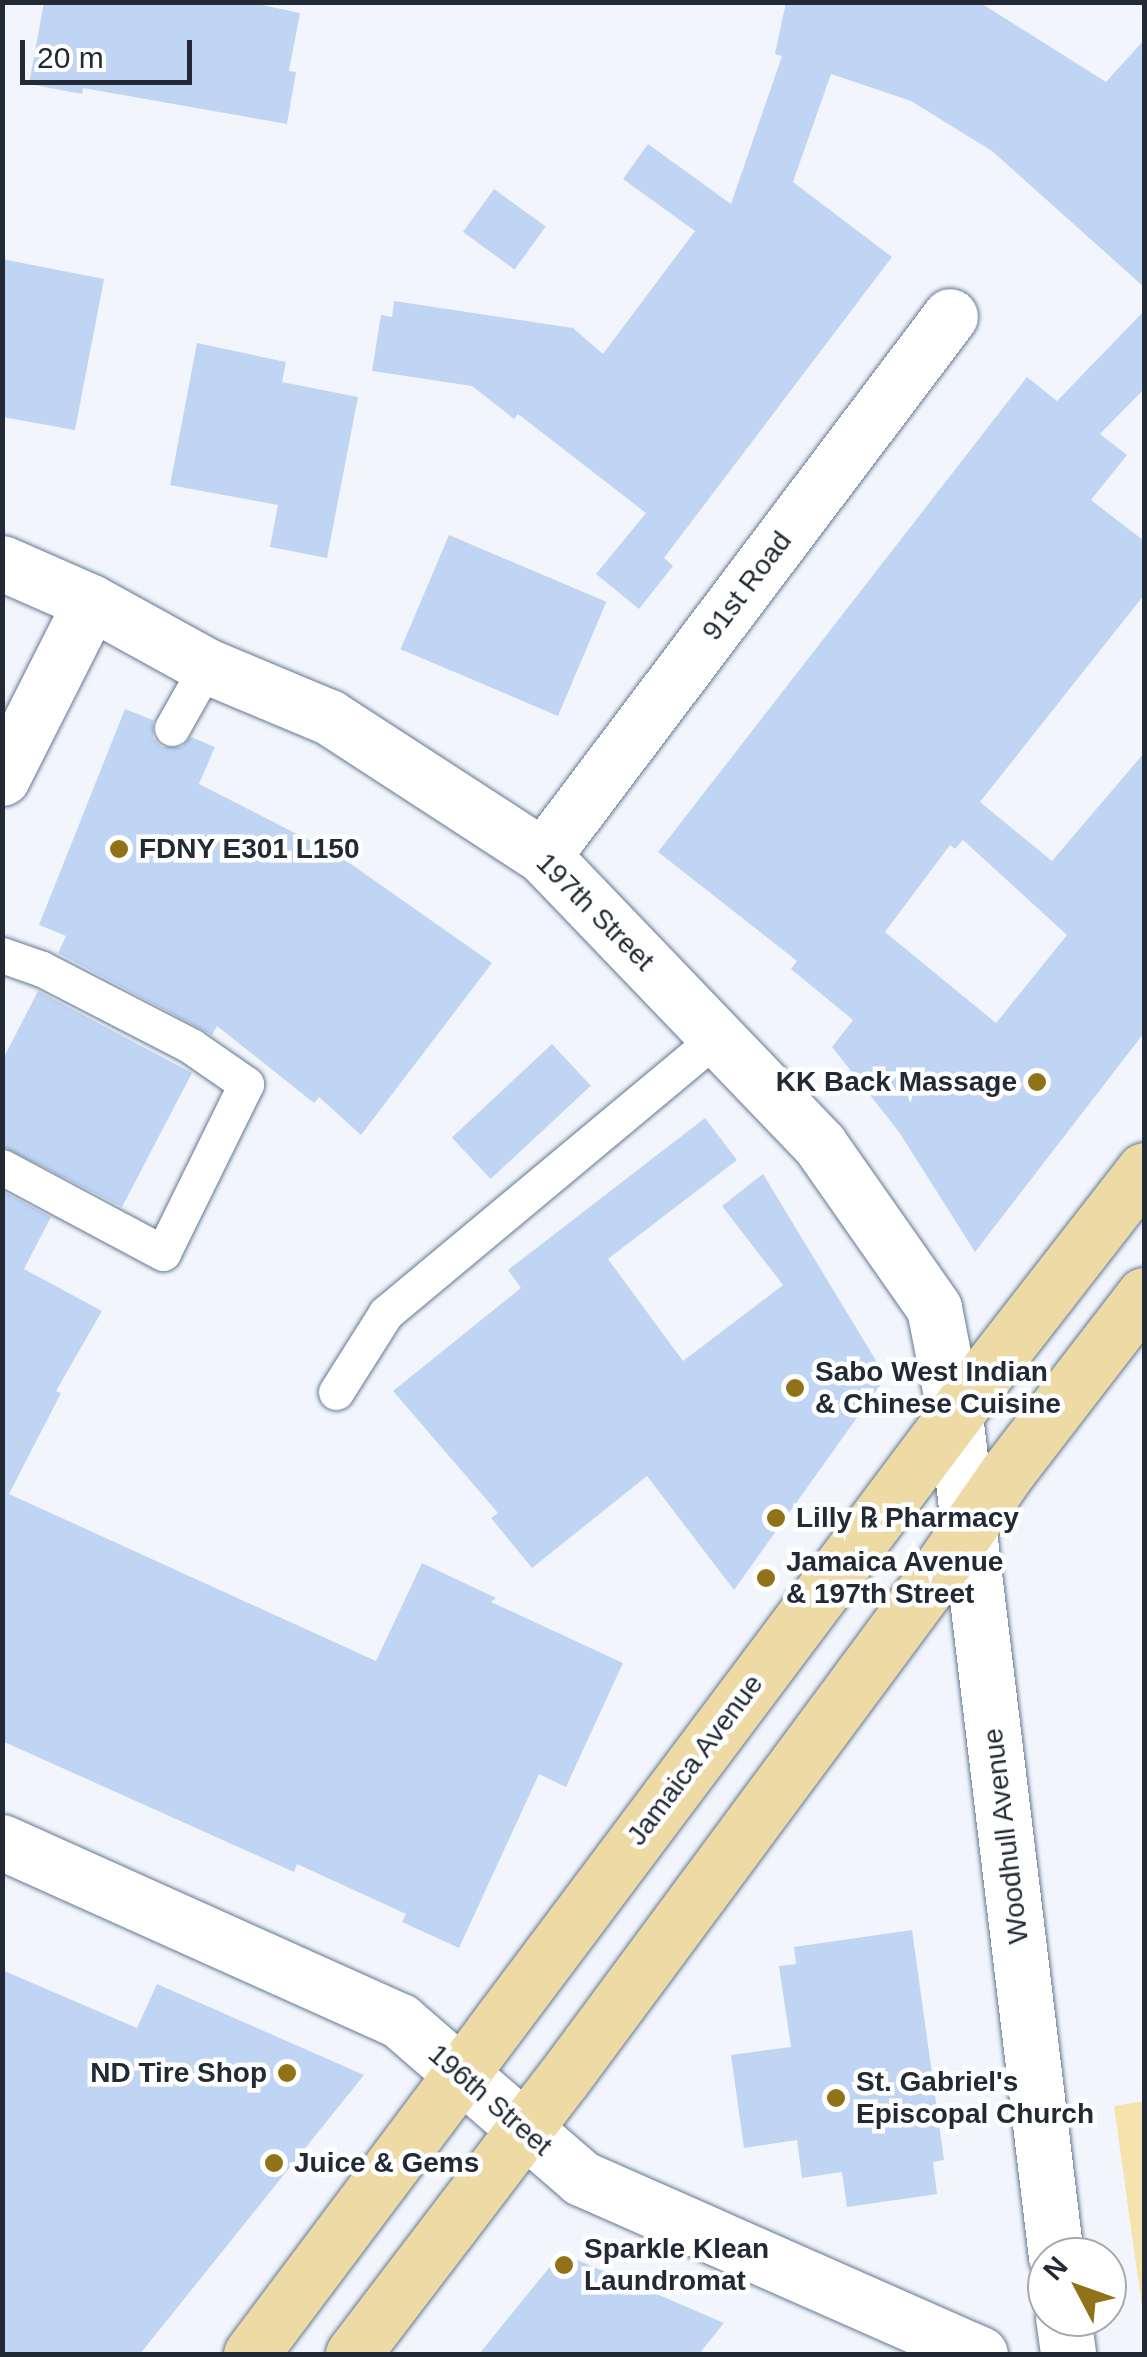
<!DOCTYPE html>
<meta charset="utf-8">
<style>
body{margin:0}
#map{position:relative;width:1147px;height:2357px;overflow:hidden;background:#f2f6fc;font-family:Helvetica,sans-serif}
div>[style]{position:absolute}
[style*='--x']{left:calc(var(--x)*1px);top:calc(var(--y)*1px);width:calc(var(--w)*1px);rotate:calc(var(--a)*1deg)}
.green>*{inset:0;background:#f6e2ad}
.building>*{inset:0;background:#c0d5f3;transform-origin:0 0}
.roads{filter:drop-shadow(0 0 2px #647893) drop-shadow(0 0 2px #647893)}
.service>*{height:35px;margin:-17.5px;padding:0 17.5px;transform-origin:17.5px;border-radius:17.5px;background:#fff}
.minor>*{height:55px;margin:-27.5px;padding:0 27.5px;transform-origin:27.5px;border-radius:27.5px;background:#fff}
.primary>*{height:55px;margin:-27.5px;padding:0 27.5px;transform-origin:27.5px;border-radius:27.5px;background:#eedaa5}
.dots>*{width:28px;height:28px;translate:-50% -50%;box-sizing:border-box;border:5px solid #fff;border-radius:50%}
span{translate:-50% -50%;white-space:nowrap;text-align:center;line-height:1.15;-webkit-text-stroke:9px #fff;paint-order:stroke}
.street-label{font-size:28px;color:#212a35}
.poi-label{font-size:28px;color:#212a35;font-weight:700}
.left{translate:0 -50%;text-align:left}
.right{translate:-100% -50%;text-align:right}
.frame{position:absolute;inset:0;border:5px solid #212a35;pointer-events:none}
.north{position:absolute;left:1027px;top:2237px;width:100px;height:100px;box-sizing:border-box;background:#fff;border:2px solid #a6aaae;border-radius:50%;rotate:311deg;font-size:28px;font-weight:700;line-height:40px;text-align:center;color:#212a35}
.north::after{content:'';display:block;margin:auto;width:35px;height:45px;background:#907318;clip-path:polygon(50% 0,100% 100%,50% 72%,0 100%)}
.scale{position:absolute;left:20px;top:40px;width:172px;height:45px;box-sizing:border-box;border:5px solid #212a35;border-top:0;padding-left:12px;font-size:30px;line-height:35px;white-space:nowrap;color:#212a35;-webkit-text-stroke:8px #fff;paint-order:stroke}
</style>
<div id="map">
<div class="green">
<i style="clip-path:polygon(1144px 2101px,1144px 2321px,1114px 2106px)"></i>
</div>
<div class="building">
<i style="clip-path:polygon(44px 2px,248px 2px,300px 13px,289px 71px,296px 72px,287px 124px,83px 88px,82px 94px,29px 84px)"></i>
<i style="clip-path:polygon(786px 2px,979px 2px,1106px 82px,1144px 40px,1144px 287px,992px 151px,911px 101px,831px 74px,793px 182px,892px 257px,664px 558px,673px 566px,639px 609px,596px 574px,646px 513px,518px 414px,514px 419px,472px 386px,372px 371px,381px 315px,392px 317px,394px 301px,573px 328px,603px 354px,695px 231px,623px 179px,648px 144px,731px 204px,782px 56px,775px 54px)"></i>
<i style="left:494px;top:189px;width:64px;height:53px;rotate:36deg"></i>
<i style="clip-path:polygon(2px 259px,104px 279px,75px 430px,2px 417px)"></i>
<i style="clip-path:polygon(evenodd,1144px 311px,1144px 389px,1100px 434px,1127px 455px,1091px 500px,1144px 541px,1144px 595px,980px 802px,1052px 861px,1144px 753px,1144px 1033px,975px 1252px,899px 1132px,832px 1047px,853px 1020px,791px 969px,797px 961px,658px 852px,1027px 377px,1057px 401px,1144px 311px,963px 840px,1067px 935px,996px 1023px,885px 932px,950px 845px,955px 849px,963px 840px)"></i>
<i style="clip-path:polygon(197px 343px,286px 362px,282px 382px,358px 397px,327px 558px,270px 547px,278px 505px,170px 485px)"></i>
<i style="left:449px;top:535px;width:171px;height:124px;rotate:23deg"></i>
<i style="clip-path:polygon(125px 709px,153px 720px,153px 738px,162px 747px,182px 747px,191px 737px,215px 747px,199px 784px,338px 855px,492px 963px,361px 1135px,319px 1097px,314px 1103px,217px 1026px,212px 1035px,58px 953px,66px 936px,39px 925px)"></i>
<i style="clip-path:polygon(38px 991px,192px 1073px,122px 1207px,2px 1146px,2px 1061px)"></i>
<i style="left:552px;top:1044px;width:57px;height:137px;rotate:47deg"></i>
<i style="clip-path:polygon(705px 1118px,737px 1160px,608px 1259px,683px 1361px,783px 1285px,722px 1206px,763px 1174px,886px 1377px,734px 1590px,647px 1476px,532px 1568px,491px 1518px,498px 1513px,393px 1391px,521px 1288px,508px 1270px)"></i>
<i style="clip-path:polygon(2px 1191px,51px 1217px,24px 1269px,102px 1311px,56px 1391px,61px 1393px,9px 1494px,376px 1661px,422px 1563px,496px 1598px,491px 1602px,623px 1663px,566px 1787px,539px 1774px,459px 1948px,402px 1922px,406px 1914px,297px 1864px,294px 1872px,2px 1741px)"></i>
<i style="clip-path:polygon(912px 1930px,944px 2160px,933px 2162px,937px 2194px,847px 2207px,842px 2172px,802px 2178px,797px 2140px,744px 2148px,731px 2055px,791px 2047px,779px 1966px,796px 1964px,794px 1947px)"></i>
<i style="clip-path:polygon(2px 1970px,137px 2028px,157px 1984px,364px 2075px,140px 2354px,2px 2354px)"></i>
<i style="clip-path:polygon(561px 2253px,724px 2323px,699px 2354px,479px 2354px)"></i>
</div>
<div class="roads">
<div class="service">
<i style="--x:172;--y:728;--w:71;--a:-60.6"></i>
<i style="--x:2;--y:955;--w:42;--a:19.3"></i>
<i style="--x:42;--y:969;--w:168;--a:27.3"></i>
<i style="--x:191;--y:1046;--w:67;--a:34.6"></i>
<i style="--x:246;--y:1084;--w:188;--a:116.2"></i>
<i style="--x:163;--y:1253;--w:183;--a:-151.9"></i>
<i style="--x:336;--y:1392;--w:93;--a:-57.7"></i>
<i style="--x:386;--y:1313;--w:431;--a:-39.8"></i>
</div>
<div class="minor">
<i style="--x:2;--y:563;--w:97;--a:23.7"></i>
<i style="--x:91;--y:602;--w:132;--a:28.9"></i>
<i style="--x:207;--y:666;--w:132;--a:22.7"></i>
<i style="--x:329;--y:717;--w:255;--a:33"></i>
<i style="--x:543;--y:856;--w:400;--a:46.2"></i>
<i style="--x:820;--y:1145;--w:199;--a:55"></i>
<i style="--x:934;--y:1308;--w:109;--a:78.9"></i>
<i style="--x:955;--y:1415;--w:848;--a:83.16"></i>
<i style="--x:2;--y:778;--w:197;--a:-63.2"></i>
<i style="--x:543;--y:856;--w:676;--a:-52.99"></i>
<i style="--x:2;--y:1842;--w:436;--a:24.2"></i>
<i style="--x:400;--y:2021;--w:240;--a:40.9"></i>
<i style="--x:581;--y:2178;--w:436;--a:23.8"></i>
<i style="--x:1063;--y:2317;--w:37;--a:82"></i>
</div>
<div class="primary">
<i style="--x:251;--y:2354;--w:1232;--a:-53.15"></i>
<i style="--x:990;--y:1368;--w:251;--a:-52.1"></i>
<i style="--x:353;--y:2354;--w:345;--a:-52.7"></i>
<i style="--x:562;--y:2080;--w:615;--a:-53.47"></i>
<i style="--x:928;--y:1586;--w:141;--a:-55.1"></i>
<i style="--x:1009;--y:1470;--w:221;--a:-52.4"></i>
</div>
</div>
<div class="dots">
<i style="left:119px;top:849px;background:#907318"></i>
<i style="left:1037px;top:1082px;background:#907318"></i>
<i style="left:795px;top:1388px;background:#907318"></i>
<i style="left:776px;top:1518px;background:#907318"></i>
<i style="left:766px;top:1578px;background:#907318"></i>
<i style="left:287px;top:2073px;background:#907318"></i>
<i style="left:836px;top:2098px;background:#907318"></i>
<i style="left:274px;top:2163px;background:#907318"></i>
<i style="left:564px;top:2265px;background:#907318"></i>
</div>
<div class="street-label">
<span style="left:747px;top:586px;rotate:-53deg">91st Road</span>
<span style="left:595px;top:912px;rotate:45deg">197th Street</span>
<span style="left:695px;top:1760px;rotate:-53deg">Jamaica Avenue</span>
<span style="left:1006px;top:1836px;rotate:-97deg">Woodhull Avenue</span>
<span style="left:490px;top:2100px;rotate:41deg">196th Street</span>
</div>
<div class="poi-label">
<span class="left" style="left:139px;top:849px">FDNY E301 L150</span>
<span class="right" style="left:1017px;top:1082px">KK Back Massage</span>
<span class="left" style="left:815px;top:1388px">Sabo West Indian<br>&amp; Chinese Cuisine</span>
<span class="left" style="left:796px;top:1518px">Lilly ℞ Pharmacy</span>
<span class="left" style="left:786px;top:1578px">Jamaica Avenue<br>&amp; 197th Street</span>
<span class="right" style="left:267px;top:2073px">ND Tire Shop</span>
<span class="left" style="left:856px;top:2098px">St. Gabriel's<br>Episcopal Church</span>
<span class="left" style="left:294px;top:2163px">Juice &amp; Gems</span>
<span class="left" style="left:584px;top:2265px">Sparkle Klean<br>Laundromat</span>
</div>
<div class="frame"></div>
<div class="north">N</div>
<div class="scale">20 m</div>
</div>
